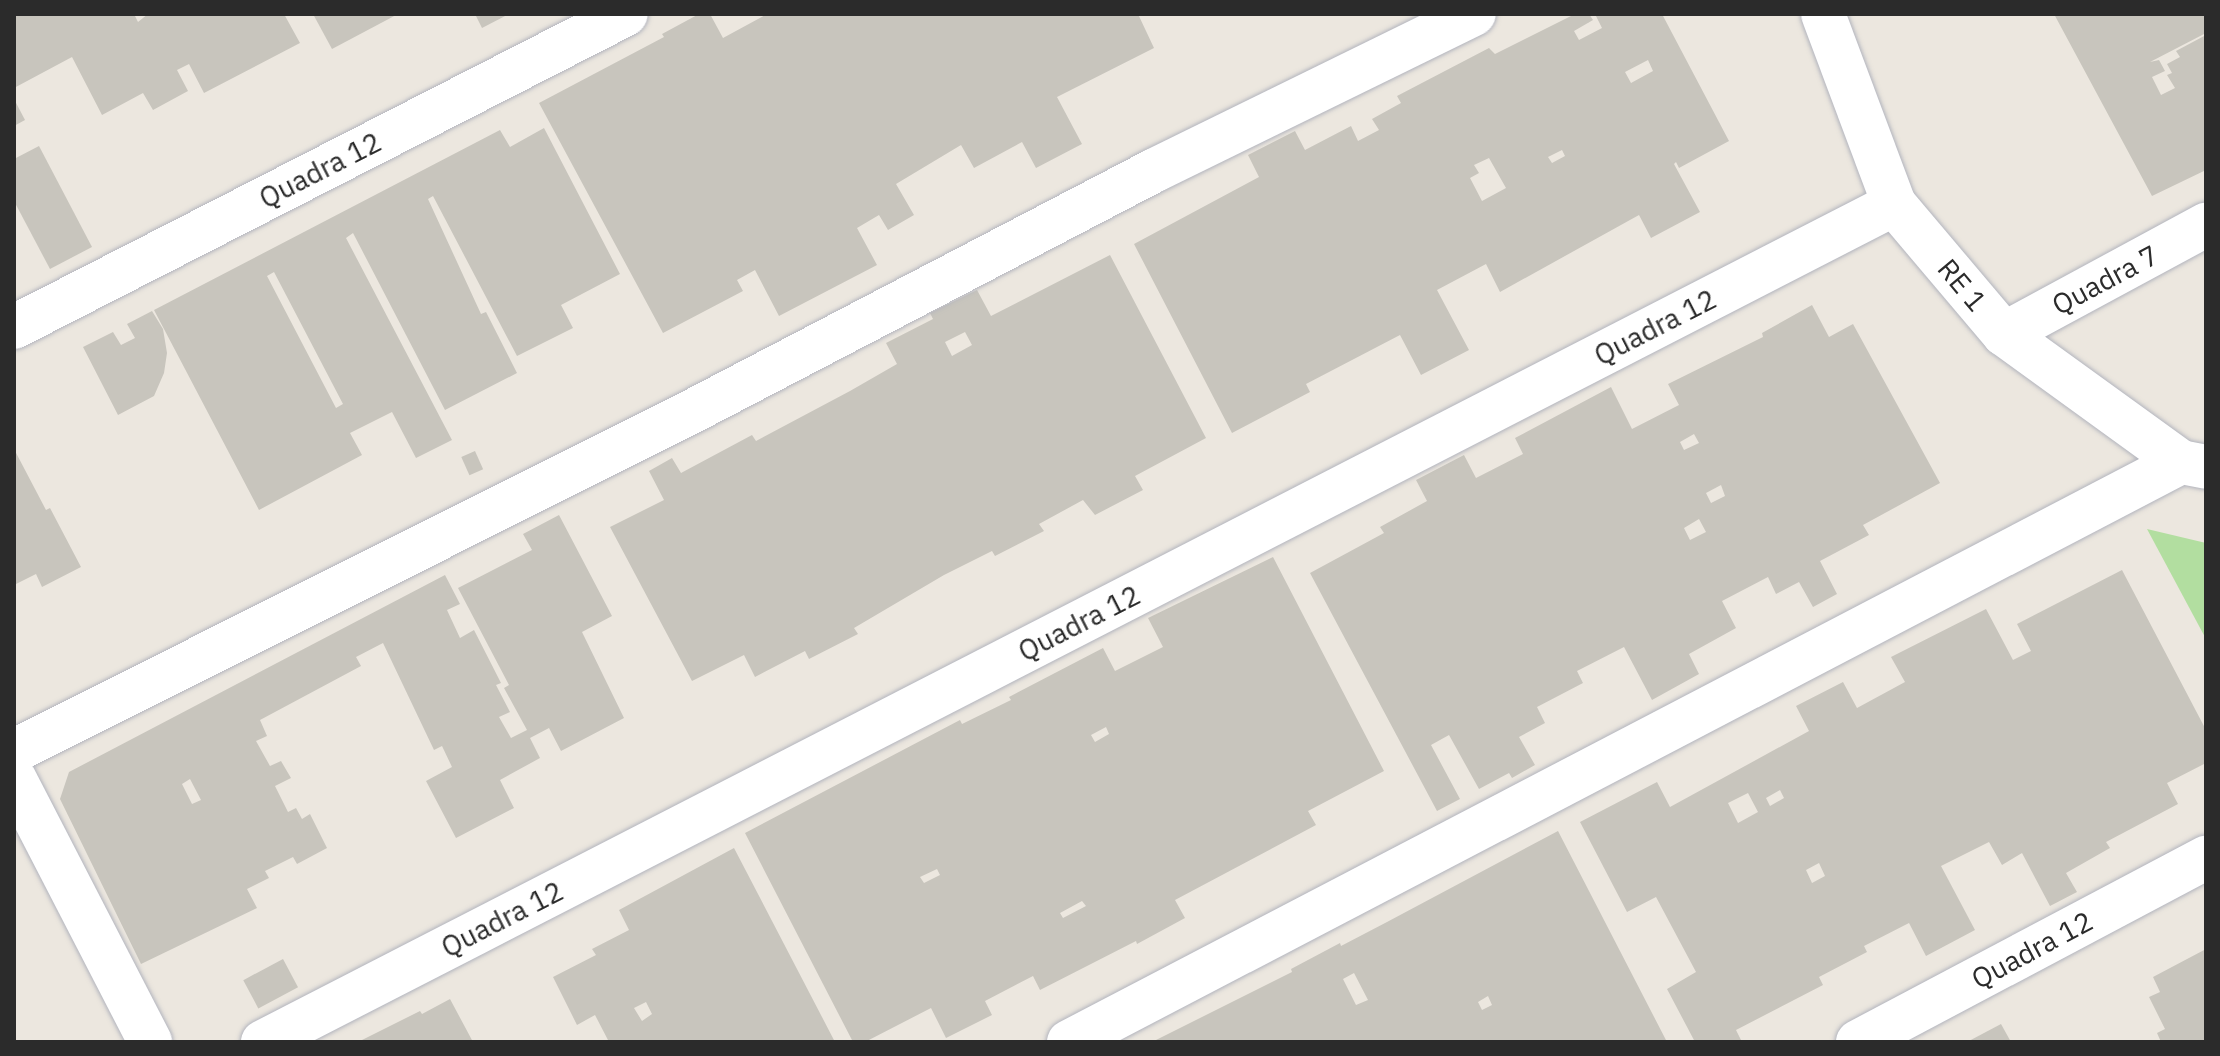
<!DOCTYPE html>
<style>
body{margin:0}
#map{position:relative;width:2220px;height:1056px;overflow:hidden;background:#ece7df;font-family:"IBM Plex Sans",sans-serif}
div>[style]{position:absolute}
[style*='--x']{left:calc(var(--x)*1px);top:calc(var(--y)*1px);width:calc(var(--w)*1px);rotate:calc(var(--a)*1deg)}
.green>*{inset:0;background:#b2dea0}
.building>*{inset:0;background:#c8c5bd;transform-origin:0 0}
.roads{filter:drop-shadow(0 0 2px #b2b4bd) drop-shadow(0 0 2px #b2b4bd)}
.minor>*{height:44px;margin:-22px;padding:0 22px;transform-origin:22px;border-radius:22px;background:#fff}
span{translate:-50% -50%;white-space:nowrap;text-align:center;line-height:1.15;-webkit-text-stroke:8px #fff;paint-order:stroke}
.street-label{font-size:28px;color:#2b2b2b}
.frame{position:absolute;inset:0;border:16px solid #2b2b2b;pointer-events:none}
</style>
<div id="map">
<div class="green">
<i style="clip-path:polygon(2147px 529px,2206px 543px,2206px 639px)"></i>
</div>
<div class="building">
<i style="clip-path:polygon(14px 14px,134px 14px,138px 22px,148px 14px,284px 14px,300px 43px,204px 93px,189px 64px,177px 70px,188px 91px,153px 110px,143px 93px,102px 115px,72px 57px,14px 88px)"></i>
<i style="clip-path:polygon(313px 14px,398px 14px,332px 49px)"></i>
<i style="clip-path:polygon(475px 14px,509px 14px,482px 28px)"></i>
<i style="clip-path:polygon(699px 14px,710px 14px,723px 38px,767px 14px,1138px 14px,1154px 48px,1057px 97px,1082px 144px,1036px 168px,1022px 142px,974px 168px,961px 145px,896px 184px,914px 215px,888px 230px,879px 215px,857px 228px,877px 265px,779px 316px,755px 270px,737px 280px,743px 291px,663px 333px,539px 103px,664px 37px,662px 34px)"></i>
<i style="clip-path:polygon(evenodd,1575px 14px,1589px 14px,1593px 20px,1574px 31px,1579px 40px,1602px 28px,1595px 14px,1662px 14px,1729px 141px,1679px 168px,1676px 162px,1674px 164px,1700px 212px,1651px 238px,1639px 215px,1500px 292px,1486px 264px,1437px 290px,1469px 350px,1421px 375px,1400px 335px,1306px 384px,1310px 392px,1232px 433px,1134px 244px,1259px 177px,1248px 155px,1295px 131px,1305px 150px,1351px 126px,1358px 141px,1379px 130px,1372px 119px,1401px 103px,1397px 96px,1489px 48px,1495px 54px,1575px 14px,1648px 60px,1653px 71px,1631px 83px,1625px 72px,1648px 60px,1575px 14px,1562px 150px,1565px 156px,1552px 163px,1548px 157px,1562px 150px,1575px 14px,1489px 158px,1506px 188px,1482px 201px,1470px 178px,1479px 173px,1474px 165px,1489px 158px)"></i>
<i style="clip-path:polygon(2054px 14px,2206px 14px,2206px 33px,2150px 62px,2159px 60px,2165px 71px,2152px 77px,2161px 95px,2175px 88px,2167px 75px,2172px 73px,2167px 64px,2180px 57px,2176px 51px,2206px 35px,2206px 170px,2152px 196px)"></i>
<i style="clip-path:polygon(14px 99px,25px 120px,14px 126px)"></i>
<i style="clip-path:polygon(evenodd,544px 128px,620px 274px,561px 305px,573px 328px,517px 356px,433px 196px,428px 199px,481px 314px,486px 312px,517px 373px,445px 410px,353px 233px,346px 238px,452px 440px,416px 458px,392px 412px,350px 433px,362px 455px,259px 510px,154px 310px,500px 130px,510px 147px,544px 128px,274px 272px,343px 404px,336px 408px,267px 276px,274px 272px)"></i>
<i style="clip-path:polygon(39px 146px,92px 247px,50px 269px,14px 201px,14px 159px)"></i>
<i style="clip-path:polygon(evenodd,1110px 255px,1206px 438px,1135px 476px,1143px 490px,1095px 515px,1083px 500px,1039px 524px,1044px 531px,995px 556px,992px 551px,944px 575px,854px 628px,858px 634px,809px 659px,805px 651px,755px 677px,744px 655px,692px 681px,610px 527px,664px 500px,649px 471px,672px 458px,681px 473px,752px 435px,756px 441px,850px 391px,897px 364px,886px 343px,933px 319px,930px 313px,977px 290px,991px 316px,1110px 255px,965px 332px,972px 345px,952px 356px,945px 342px,965px 332px)"></i>
<i style="clip-path:polygon(evenodd,1812px 305px,1829px 337px,1853px 324px,1940px 483px,1863px 525px,1869px 535px,1820px 561px,1837px 594px,1813px 607px,1799px 582px,1776px 594px,1768px 577px,1722px 601px,1736px 628px,1689px 654px,1699px 674px,1652px 700px,1624px 647px,1577px 671px,1583px 683px,1537px 707px,1545px 723px,1519px 737px,1535px 765px,1512px 778px,1509px 773px,1479px 789px,1449px 735px,1431px 745px,1460px 799px,1437px 811px,1310px 573px,1384px 533px,1380px 527px,1427px 501px,1416px 480px,1464px 455px,1476px 478px,1523px 454px,1515px 438px,1611px 387px,1632px 429px,1679px 405px,1668px 384px,1763px 337px,1762px 333px,1812px 305px,1694px 434px,1699px 443px,1684px 450px,1680px 442px,1694px 434px,1812px 305px,1721px 485px,1725px 496px,1711px 503px,1706px 493px,1721px 485px,1812px 305px,1699px 519px,1706px 532px,1690px 540px,1684px 528px,1699px 519px)"></i>
<i style="clip-path:polygon(152px 311px,163px 329px,167px 353px,164px 373px,154px 396px,118px 415px,83px 347px,113px 332px,121px 345px,135px 338px,127px 324px)"></i>
<i style="clip-path:polygon(14px 449px,46px 510px,50px 508px,81px 567px,42px 587px,36px 574px,14px 585px)"></i>
<i style="left:475px;top:451px;width:20px;height:15px;rotate:66deg"></i>
<i style="clip-path:polygon(evenodd,559px 515px,612px 616px,582px 632px,624px 718px,561px 751px,549px 728px,530px 738px,540px 758px,500px 780px,514px 808px,456px 838px,426px 781px,452px 767px,442px 746px,434px 750px,383px 643px,356px 657px,361px 666px,260px 720px,267px 736px,256px 741px,270px 766px,281px 761px,291px 778px,275px 786px,288px 812px,296px 808px,302px 819px,310px 814px,327px 848px,297px 864px,293px 857px,265px 871px,269px 878px,247px 889px,257px 908px,141px 964px,60px 799px,69px 772px,445px 575px,460px 604px,447px 610px,460px 638px,474px 630px,501px 683px,496px 685px,510px 712px,499px 717px,511px 738px,527px 730px,504px 688px,509px 685px,458px 588px,532px 550px,523px 534px,559px 515px,190px 779px,201px 800px,192px 804px,182px 784px,190px 779px)"></i>
<i style="clip-path:polygon(evenodd,1273px 557px,1384px 771px,1308px 811px,1316px 825px,1175px 900px,1185px 918px,1137px 944px,1136px 941px,1040px 990px,1033px 976px,985px 1001px,992px 1015px,946px 1038px,931px 1008px,865px 1042px,853px 1042px,745px 833px,960px 720px,962px 724px,1011px 700px,1009px 697px,1103px 648px,1115px 671px,1163px 647px,1148px 618px,1273px 557px,1106px 727px,1109px 734px,1095px 742px,1091px 735px,1106px 727px,1273px 557px,937px 869px,940px 875px,924px 883px,920px 877px,937px 869px,1273px 557px,1082px 901px,1086px 906px,1063px 918px,1060px 913px,1082px 901px)"></i>
<i style="clip-path:polygon(evenodd,2122px 570px,2206px 730px,2206px 763px,2167px 783px,2178px 804px,2106px 842px,2110px 848px,2066px 873px,2077px 892px,2050px 906px,2022px 853px,2002px 865px,1989px 842px,1941px 866px,1975px 930px,1926px 956px,1909px 923px,1864px 946px,1867px 952px,1819px 977px,1823px 985px,1736px 1030px,1742px 1042px,1695px 1042px,1667px 989px,1696px 972px,1656px 897px,1627px 912px,1580px 822px,1657px 782px,1670px 807px,1809px 731px,1796px 706px,1843px 682px,1857px 708px,1905px 682px,1891px 657px,1986px 609px,2013px 660px,2031px 651px,2017px 624px,2122px 570px,1780px 790px,1784px 798px,1770px 806px,1766px 798px,1780px 790px,2122px 570px,1748px 793px,1758px 812px,1738px 823px,1728px 803px,1748px 793px,2122px 570px,1819px 863px,1825px 876px,1812px 883px,1806px 870px,1819px 863px)"></i>
<i style="clip-path:polygon(evenodd,1558px 831px,1667px 1042px,1152px 1042px,1292px 972px,1291px 969px,1340px 943px,1341px 946px,1387px 922px,1558px 831px,1354px 973px,1368px 1000px,1356px 1005px,1343px 979px,1354px 973px,1558px 831px,1488px 996px,1492px 1005px,1482px 1010px,1478px 1002px,1488px 996px)"></i>
<i style="clip-path:polygon(evenodd,734px 848px,835px 1042px,609px 1042px,595px 1015px,577px 1025px,553px 977px,596px 955px,592px 949px,629px 930px,619px 910px,734px 848px,646px 1002px,652px 1014px,642px 1021px,634px 1008px,646px 1002px)"></i>
<i style="clip-path:polygon(2206px 949px,2206px 1042px,2161px 1042px,2157px 1033px,2165px 1029px,2149px 997px,2160px 992px,2153px 977px)"></i>
<i style="left:283px;top:959px;width:32px;height:45px;rotate:62deg"></i>
<i style="clip-path:polygon(450px 999px,473px 1042px,358px 1042px,420px 1011px,422px 1014px)"></i>
<i style="clip-path:polygon(2001px 1024px,2011px 1042px,1967px 1042px)"></i>
</div>
<div class="roads">
<div class="minor">
<i style="--x:1823;--y:14;--w:203;--a:69.5"></i>
<i style="--x:1894;--y:204;--w:170;--a:49.8"></i>
<i style="--x:2004;--y:334;--w:218;--a:35.9"></i>
<i style="--x:2181;--y:462;--w:25;--a:11"></i>
<i style="--x:14;--y:327;--w:687;--a:-27.09"></i>
<i style="--x:2004;--y:334;--w:230;--a:-28.4"></i>
<i style="--x:14;--y:751;--w:757;--a:-26.6"></i>
<i style="--x:691;--y:412;--w:523;--a:-27.54"></i>
<i style="--x:1155;--y:170;--w:355;--a:-26.1"></i>
<i style="--x:14;--y:778;--w:297;--a:62.7"></i>
<i style="--x:263;--y:1042;--w:1834;--a:-27.19"></i>
<i style="--x:1069;--y:1042;--w:1254;--a:-27.55"></i>
<i style="--x:1858;--y:1042;--w:394;--a:-27.9"></i>
</div>
</div>
<div class="street-label">
<span style="left:320px;top:170px;rotate:-27deg">Quadra 12</span>
<span style="left:2105px;top:280px;rotate:-28deg">Quadra 7</span>
<span style="left:1962px;top:285px;rotate:50deg">RE 1</span>
<span style="left:1655px;top:327px;rotate:-27deg">Quadra 12</span>
<span style="left:1079px;top:623px;rotate:-27deg">Quadra 12</span>
<span style="left:502px;top:919px;rotate:-27deg">Quadra 12</span>
<span style="left:2032px;top:950px;rotate:-28deg">Quadra 12</span>
</div>
<div class="frame"></div>
</div>
